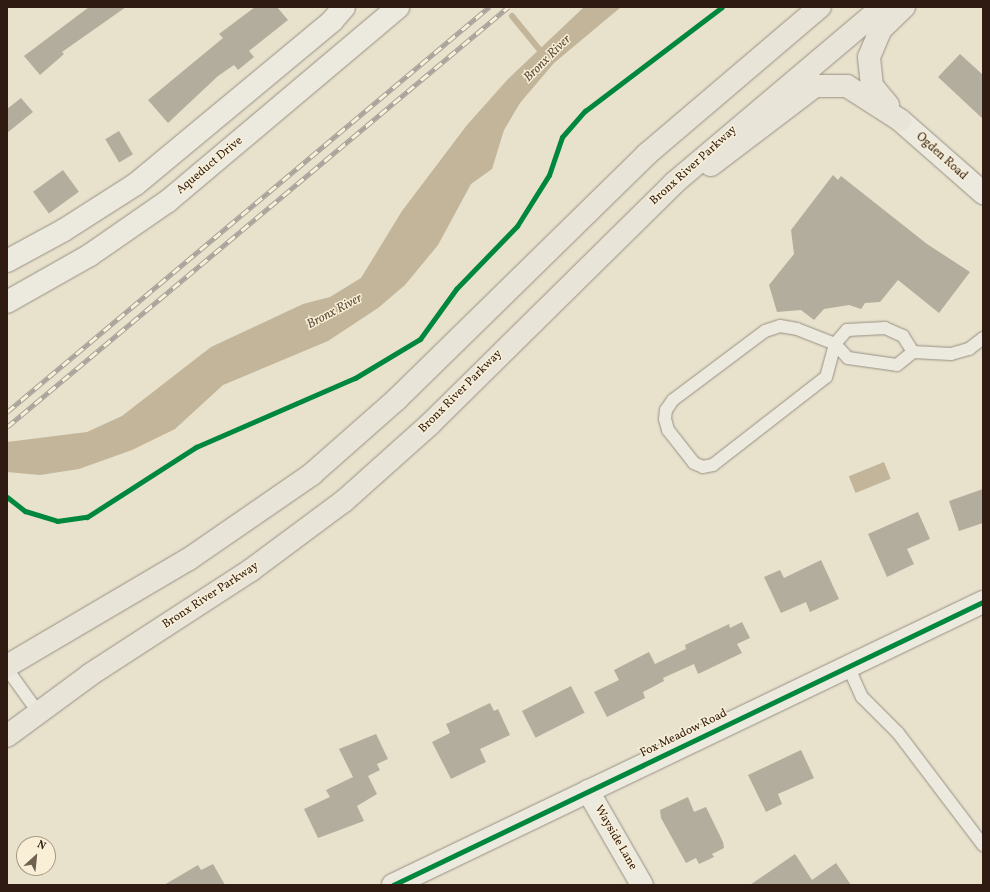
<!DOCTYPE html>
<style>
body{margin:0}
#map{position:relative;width:990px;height:892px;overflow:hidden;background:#e8e1cc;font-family:Vollkorn,serif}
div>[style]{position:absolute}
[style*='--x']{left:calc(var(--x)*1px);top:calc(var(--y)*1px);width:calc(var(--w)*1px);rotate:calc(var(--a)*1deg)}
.water>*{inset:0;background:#c2b59a;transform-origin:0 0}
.stream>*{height:6px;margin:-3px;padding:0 3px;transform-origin:3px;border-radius:3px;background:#c2b59a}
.building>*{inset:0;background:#b3ad9e;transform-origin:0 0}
.roads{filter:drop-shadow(0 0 1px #979083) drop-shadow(0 0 1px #979083)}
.service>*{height:12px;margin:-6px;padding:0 6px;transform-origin:6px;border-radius:6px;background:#ece9de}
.minor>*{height:22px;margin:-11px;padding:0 11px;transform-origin:11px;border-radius:11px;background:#ece9de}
.tertiary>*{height:22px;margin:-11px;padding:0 11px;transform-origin:11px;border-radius:11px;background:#ece9de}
.trunk>*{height:22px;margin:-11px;padding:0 11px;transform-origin:11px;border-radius:11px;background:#e9e4d8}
.rail>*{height:4.5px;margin-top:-2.25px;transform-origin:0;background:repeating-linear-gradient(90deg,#f8efd6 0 9px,#a8a39b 0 18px);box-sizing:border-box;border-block:1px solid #a8a39b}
.cycleway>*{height:5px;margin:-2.5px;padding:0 2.5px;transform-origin:2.5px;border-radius:2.5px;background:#00873e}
span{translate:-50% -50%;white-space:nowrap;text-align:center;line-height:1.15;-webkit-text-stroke:3px #f8efd6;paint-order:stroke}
.street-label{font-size:12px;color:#2f1b11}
.water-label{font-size:13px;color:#63513f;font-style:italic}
.frame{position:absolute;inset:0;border:8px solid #2f1b11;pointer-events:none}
.north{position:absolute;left:16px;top:836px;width:40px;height:40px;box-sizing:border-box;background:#f8efd6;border:1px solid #a89a87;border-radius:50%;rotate:27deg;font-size:11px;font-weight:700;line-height:16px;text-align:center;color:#2f1b11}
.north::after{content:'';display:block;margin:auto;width:14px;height:18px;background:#706052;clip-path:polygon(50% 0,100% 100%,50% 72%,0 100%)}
</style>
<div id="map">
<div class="water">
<i style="clip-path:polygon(584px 7px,621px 7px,554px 63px,520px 103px,504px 130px,492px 169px,471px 184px,438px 245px,405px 285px,378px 308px,328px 341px,223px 385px,175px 429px,132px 450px,79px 469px,40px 475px,7px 472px,7px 442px,87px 432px,122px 416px,211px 347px,303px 304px,330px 297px,361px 278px,402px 211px,467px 125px,508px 79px)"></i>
<i style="left:884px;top:462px;width:18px;height:38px;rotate:68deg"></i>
</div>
<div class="stream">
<i style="--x:512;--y:16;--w:49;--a:50.8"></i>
</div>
<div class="building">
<i style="clip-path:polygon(89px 7px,126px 7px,62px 52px,64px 54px,40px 75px,24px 56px)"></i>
<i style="clip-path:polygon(255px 7px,277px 7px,288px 20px,249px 51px,254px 57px,238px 70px,234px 65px,218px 76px,168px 123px,148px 100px,223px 38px,219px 34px)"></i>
<i style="clip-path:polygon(960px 54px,983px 75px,983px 119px,938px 77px)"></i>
<i style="clip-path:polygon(21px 98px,33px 112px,7px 133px,7px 109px)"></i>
<i style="left:119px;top:131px;width:27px;height:16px;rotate:59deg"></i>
<i style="left:63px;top:170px;width:27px;height:37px;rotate:54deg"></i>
<i style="clip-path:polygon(833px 175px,838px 180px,841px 176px,927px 244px,970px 272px,939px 313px,898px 280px,880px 302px,865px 303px,861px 309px,849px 305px,824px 309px,814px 320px,801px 310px,777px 312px,769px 285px,794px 254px,791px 230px)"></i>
<i style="clip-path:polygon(983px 489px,983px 523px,959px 531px,949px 501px)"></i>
<i style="clip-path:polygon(918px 512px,930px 539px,907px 549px,914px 564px,887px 577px,868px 534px)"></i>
<i style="clip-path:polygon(821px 560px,839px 599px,810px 612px,806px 602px,781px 613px,764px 577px,780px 570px,784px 578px)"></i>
<i style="clip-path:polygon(742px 622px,750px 638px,737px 644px,742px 653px,698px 674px,694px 664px,663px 678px,664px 681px,643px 692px,645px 698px,607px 717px,594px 692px,619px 680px,614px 670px,649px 652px,655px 664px,686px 649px,685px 645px,729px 624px,730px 628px)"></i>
<i style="left:571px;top:686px;width:30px;height:55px;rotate:63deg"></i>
<i style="clip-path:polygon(490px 703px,494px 711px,498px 709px,510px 735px,480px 749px,486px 762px,451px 779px,432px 742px,450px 733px,446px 724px)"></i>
<i style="clip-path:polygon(376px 734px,388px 759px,377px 764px,380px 770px,368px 776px,377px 794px,357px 806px,364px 821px,318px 838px,304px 809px,330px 797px,326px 790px,353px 777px,339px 749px)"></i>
<i style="clip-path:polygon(801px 750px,814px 778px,778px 794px,782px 804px,766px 812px,748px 775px)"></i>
<i style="clip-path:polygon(688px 797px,694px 812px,706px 807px,723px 842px,724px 848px,712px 854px,714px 857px,699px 864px,696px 858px,686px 863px,661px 818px,660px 810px)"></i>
<i style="clip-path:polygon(795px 854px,812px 880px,836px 863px,851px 885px,750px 885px)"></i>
<i style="clip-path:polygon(213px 864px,225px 885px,164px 885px,198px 865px,201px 870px)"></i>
</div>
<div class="roads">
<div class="service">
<i style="--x:913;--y:352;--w:19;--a:-122"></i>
<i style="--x:903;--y:336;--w:20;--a:-156"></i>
<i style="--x:885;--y:328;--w:38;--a:177"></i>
<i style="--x:847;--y:330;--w:18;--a:131"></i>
<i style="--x:835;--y:344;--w:34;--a:105"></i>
<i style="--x:826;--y:377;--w:143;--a:142.1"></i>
<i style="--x:713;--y:465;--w:10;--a:169"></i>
<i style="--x:703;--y:467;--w:10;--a:-156"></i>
<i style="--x:694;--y:463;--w:42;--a:-128.2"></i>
<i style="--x:668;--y:430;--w:11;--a:-105"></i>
<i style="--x:665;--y:419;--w:9;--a:-84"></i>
<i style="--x:666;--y:410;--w:12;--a:-55"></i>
<i style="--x:673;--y:400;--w:115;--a:-36.9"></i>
<i style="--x:765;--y:331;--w:16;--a:-18"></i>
<i style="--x:780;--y:326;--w:17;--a:10"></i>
<i style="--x:797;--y:329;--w:41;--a:21.5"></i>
<i style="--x:835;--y:344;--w:19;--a:47"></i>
<i style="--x:848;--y:358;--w:49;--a:8.1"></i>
<i style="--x:897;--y:365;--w:21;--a:-39"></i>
<i style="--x:913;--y:352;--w:38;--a:3"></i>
<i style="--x:951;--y:354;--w:19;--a:-16"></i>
<i style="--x:969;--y:349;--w:18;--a:-38"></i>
<i style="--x:848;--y:666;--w:34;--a:66"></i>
<i style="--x:862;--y:697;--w:51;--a:45"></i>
<i style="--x:898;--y:733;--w:141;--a:52.8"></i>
<i style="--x:7;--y:669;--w:53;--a:54.2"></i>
</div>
<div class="minor">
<i style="--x:900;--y:120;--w:111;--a:41.3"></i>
<i style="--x:7;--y:261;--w:65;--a:-28.5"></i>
<i style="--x:64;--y:230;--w:85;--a:-32.6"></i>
<i style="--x:136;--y:184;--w:255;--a:-39.7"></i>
<i style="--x:332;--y:21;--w:18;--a:-49"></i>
<i style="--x:588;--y:791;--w:108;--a:60.1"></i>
<i style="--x:393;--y:885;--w:654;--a:-25.63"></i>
</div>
<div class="tertiary">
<i style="--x:7;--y:302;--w:95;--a:-29.5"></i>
<i style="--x:90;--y:255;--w:95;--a:-34.7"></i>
<i style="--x:168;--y:201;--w:301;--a:-40.1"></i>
</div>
<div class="trunk">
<i style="--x:888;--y:105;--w:25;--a:-130"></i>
<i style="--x:872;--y:86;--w:29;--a:-96"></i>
<i style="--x:869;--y:57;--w:30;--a:-67"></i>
<i style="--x:881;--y:29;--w:32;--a:-44"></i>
<i style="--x:711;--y:165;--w:131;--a:-37.2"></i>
<i style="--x:815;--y:86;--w:32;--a:0"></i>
<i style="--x:847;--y:86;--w:63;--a:32.7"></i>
<i style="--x:7;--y:666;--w:211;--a:-30.5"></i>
<i style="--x:189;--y:559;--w:150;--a:-34.6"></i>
<i style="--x:312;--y:474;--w:113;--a:-41.4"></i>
<i style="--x:397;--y:399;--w:350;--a:-44.4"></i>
<i style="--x:647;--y:154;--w:227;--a:-40.4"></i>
<i style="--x:7;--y:736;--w:104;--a:-36.4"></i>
<i style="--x:91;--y:674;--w:191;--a:-33"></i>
<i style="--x:251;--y:570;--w:116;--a:-36.6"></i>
<i style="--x:344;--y:501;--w:115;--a:-41.8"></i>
<i style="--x:430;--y:424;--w:343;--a:-44.6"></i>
<i style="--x:674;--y:183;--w:272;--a:-40.2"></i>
</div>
</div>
<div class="rail">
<i style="--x:7;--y:412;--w:630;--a:-40.04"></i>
<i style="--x:7;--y:427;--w:654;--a:-39.97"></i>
</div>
<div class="cycleway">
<i style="--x:7;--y:497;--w:23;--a:38"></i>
<i style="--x:25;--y:511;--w:34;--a:17"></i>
<i style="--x:57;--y:521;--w:30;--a:-8"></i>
<i style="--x:87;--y:517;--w:130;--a:-32.7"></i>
<i style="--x:196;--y:447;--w:173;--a:-23.5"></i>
<i style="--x:355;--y:378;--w:76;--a:-31"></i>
<i style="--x:420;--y:339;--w:62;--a:-54.2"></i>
<i style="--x:456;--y:289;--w:88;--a:-45.9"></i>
<i style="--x:517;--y:226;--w:60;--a:-57.9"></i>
<i style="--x:549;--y:175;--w:40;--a:-71.1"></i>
<i style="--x:562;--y:137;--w:35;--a:-49"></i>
<i style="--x:585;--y:111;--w:172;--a:-37.2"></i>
<i style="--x:393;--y:885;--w:654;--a:-25.63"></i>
</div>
<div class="street-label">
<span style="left:941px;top:157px;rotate:42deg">Ogden Road</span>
<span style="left:210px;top:166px;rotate:-40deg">Aqueduct Drive</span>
<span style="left:694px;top:166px;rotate:-42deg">Bronx River Parkway</span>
<span style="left:461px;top:392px;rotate:-45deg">Bronx River Parkway</span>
<span style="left:211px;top:596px;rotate:-33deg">Bronx River Parkway</span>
<span style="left:684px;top:734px;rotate:-26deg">Fox Meadow Road</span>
<span style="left:615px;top:838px;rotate:60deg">Wayside Lane</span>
</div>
<div class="water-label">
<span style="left:548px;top:59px;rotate:-45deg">Bronx River</span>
<span style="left:335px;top:312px;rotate:-28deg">Bronx River</span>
</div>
<div class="frame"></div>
<div class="north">N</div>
</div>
